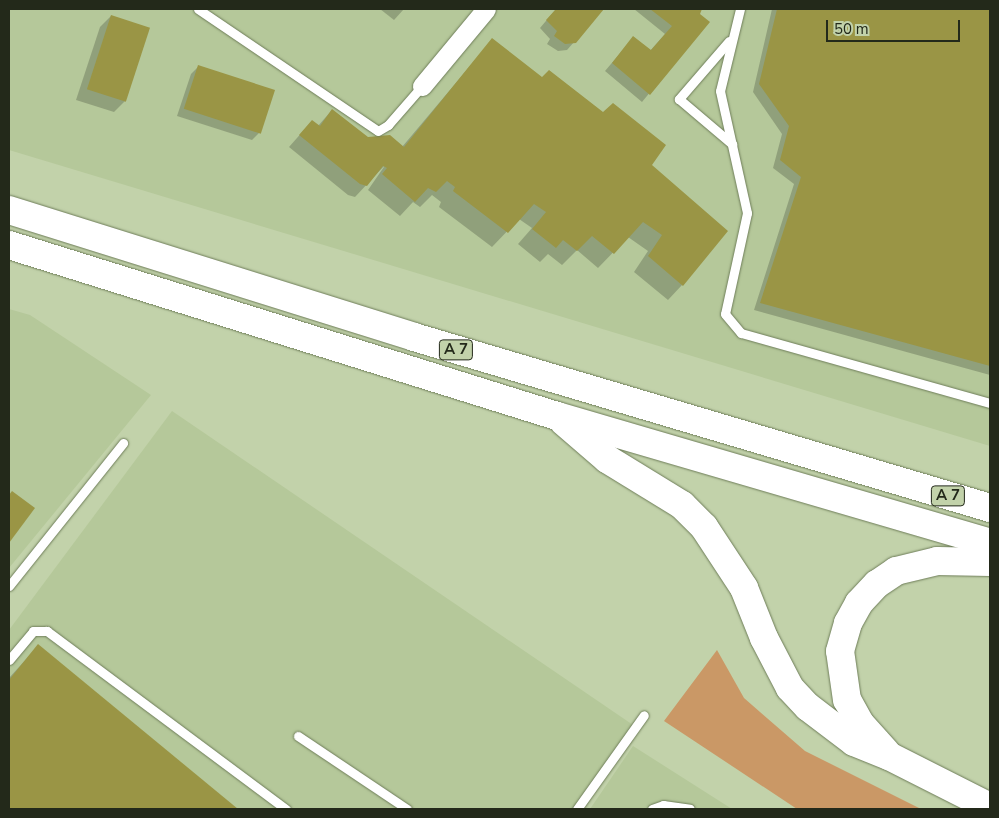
<!DOCTYPE html>
<style>
body{margin:0}
#map{position:relative;width:999px;height:818px;overflow:hidden;background:#c2d2aa;font-family:"Nunito Sans",sans-serif}
div>[style]{position:absolute}
[style*='--x']{left:calc(var(--x)*1px);top:calc(var(--y)*1px);width:calc(var(--w)*1px);rotate:calc(var(--a)*1deg)}
.built>*{inset:0;background:#b5c89a}
.green>*{inset:0;background:#ca9866}
.shadow>*{inset:0;background:#0003}
.building>*{inset:0;background:#9a9545;transform-origin:0 0}
.roads{filter:drop-shadow(0 0 1px #6e7d59) drop-shadow(0 0 1px #6e7d59)}
.service>*{height:9px;margin:-4.5px;padding:0 4.5px;transform-origin:4.5px;border-radius:4.5px;background:#fff}
.minor>*{height:19px;margin:-9.5px;padding:0 9.5px;transform-origin:9.5px;border-radius:9.5px;background:#fff}
.motorway>*{height:28px;margin:-14px;padding:0 14px;transform-origin:14px;border-radius:14px;background:#fff}
span{translate:-50% -50%;white-space:nowrap;text-align:center;line-height:1.15;-webkit-text-stroke:4px #c2d2aa;paint-order:stroke}
.shield-label span{padding:1px 4px;background:#c2d2aa;border:1px solid;border-radius:4px;-webkit-text-stroke-width:0}
.shield-label{font-size:15px;color:#23291a;font-weight:700}
.frame{position:absolute;inset:0;border:10px solid #23291a;pointer-events:none}
.scale{position:absolute;left:826px;top:20px;width:134px;height:22px;box-sizing:border-box;border:2px solid #23291a;border-top:0;padding-left:6px;font-size:15px;line-height:18px;white-space:nowrap;color:#23291a;-webkit-text-stroke:4px #c2d2aa;paint-order:stroke}
</style>
<div id="map">
<div class="built">
<i style="clip-path:polygon(9px 9px,990px 9px,990px 446px,9px 150px)"></i>
<i style="clip-path:polygon(9px 309px,30px 315px,151px 395px,9px 568px)"></i>
<i style="clip-path:polygon(172px 411px,636px 727px,575px 809px,9px 809px,9px 630px)"></i>
<i style="clip-path:polygon(633px 746px,732px 809px,590px 809px)"></i>
</div>
<div class="green">
<i style="clip-path:polygon(717px 650px,744px 698px,805px 751px,921px 809px,797px 809px,664px 721px)"></i>
</div>
<div class="shadow">
<i style="clip-path:polygon(380px 9px,404px 9px,394px 20px)"></i>
<i style="clip-path:polygon(556px 9px,603px 9px,567px 50px,558px 51px,547px 44px,550px 39px,540px 28px)"></i>
<i style="clip-path:polygon(634px 9px,700px 9px,698px 14px,708px 22px,642px 102px,605px 71px,633px 38px,650px 51px,665px 34px)"></i>
<i style="clip-path:polygon(772px 9px,990px 9px,990px 375px,754px 310px,794px 184px,773px 168px,782px 134px,753px 92px)"></i>
<i style="clip-path:polygon(111px 16px,125px 101px,114px 112px,76px 100px,100px 27px)"></i>
<i style="clip-path:polygon(492px 40px,650px 165px,682px 285px,668px 300px,634px 272px,648px 251px,628px 237px,598px 268px,577px 250px,562px 265px,548px 254px,540px 262px,518px 244px,532px 228px,519px 219px,492px 247px,439px 207px,441px 202px,432px 195px,420px 207px,413px 202px,400px 216px,368px 190px,386px 164px,355px 197px,348px 195px,289px 147px,312px 121px,318px 126px,332px 110px,368px 138px,402px 147px)"></i>
<i style="clip-path:polygon(198px 67px,260px 132px,252px 140px,177px 116px,191px 74px)"></i>
<i style="clip-path:polygon(38px 646px,236px 809px,9px 809px,9px 678px)"></i>
</div>
<div class="building">
<i style="clip-path:polygon(556px 9px,604px 9px,576px 43px,565px 44px,554px 36px,557px 31px,546px 20px)"></i>
<i style="clip-path:polygon(650px 9px,702px 9px,700px 14px,710px 22px,650px 95px,612px 63px,633px 36px,651px 50px,672px 26px)"></i>
<i style="clip-path:polygon(777px 9px,990px 9px,990px 366px,760px 303px,801px 177px,780px 160px,789px 126px,759px 84px)"></i>
<i style="left:111px;top:15px;width:41px;height:78px;rotate:18deg"></i>
<i style="clip-path:polygon(492px 38px,542px 77px,549px 70px,603px 112px,613px 103px,666px 145px,652px 165px,728px 231px,683px 286px,648px 256px,662px 235px,643px 222px,614px 254px,592px 236px,577px 251px,563px 240px,556px 248px,532px 229px,546px 212px,534px 204px,508px 233px,453px 191px,455px 187px,447px 181px,436px 192px,428px 188px,415px 202px,382px 174px,387px 168px,383px 166px,367px 186px,360px 184px,299px 135px,312px 120px,320px 126px,332px 109px,368px 137px,390px 135px,404px 147px)"></i>
<i style="left:198px;top:65px;width:81px;height:46px;rotate:18deg"></i>
<i style="clip-path:polygon(12px 491px,35px 508px,9px 543px,9px 495px)"></i>
<i style="clip-path:polygon(38px 644px,238px 809px,9px 809px,9px 680px)"></i>
</div>
<div class="roads">
<div class="service">
<i style="--x:198;--y:9;--w:217;--a:34.1"></i>
<i style="--x:378;--y:131;--w:12;--a:-31"></i>
<i style="--x:388;--y:125;--w:52;--a:-48.9"></i>
<i style="--x:740;--y:9;--w:84;--a:103.7"></i>
<i style="--x:720;--y:91;--w:125;--a:77.5"></i>
<i style="--x:747;--y:213;--w:103;--a:102.3"></i>
<i style="--x:725;--y:314;--w:25;--a:50"></i>
<i style="--x:741;--y:333;--w:259;--a:15.7"></i>
<i style="--x:729;--y:41;--w:77;--a:130.8"></i>
<i style="--x:679;--y:99;--w:70;--a:40.3"></i>
<i style="--x:9;--y:586;--w:183;--a:-51.4"></i>
<i style="--x:9;--y:660;--w:38;--a:-50"></i>
<i style="--x:33;--y:631;--w:14;--a:0"></i>
<i style="--x:47;--y:631;--w:298;--a:36.7"></i>
<i style="--x:298;--y:736;--w:131;--a:33.8"></i>
<i style="--x:577;--y:809;--w:115;--a:-54.5"></i>
<i style="--x:652;--y:809;--w:12;--a:-20"></i>
<i style="--x:663;--y:805;--w:27;--a:8"></i>
</div>
<div class="minor">
<i style="--x:422;--y:86;--w:100;--a:-50.3"></i>
</div>
<div class="motorway">
<i style="--x:9;--y:210;--w:424;--a:17.4"></i>
<i style="--x:414;--y:337;--w:601;--a:16.53"></i>
<i style="--x:9;--y:245;--w:574;--a:17.33"></i>
<i style="--x:557;--y:416;--w:451;--a:16.3"></i>
<i style="--x:564;--y:422;--w:57;--a:40.7"></i>
<i style="--x:607;--y:459;--w:88;--a:31.5"></i>
<i style="--x:682;--y:505;--w:31;--a:45"></i>
<i style="--x:704;--y:527;--w:73;--a:56.7"></i>
<i style="--x:744;--y:588;--w:54;--a:68.2"></i>
<i style="--x:764;--y:638;--w:56;--a:62.5"></i>
<i style="--x:790;--y:688;--w:26;--a:47"></i>
<i style="--x:808;--y:707;--w:58;--a:37.3"></i>
<i style="--x:854;--y:742;--w:38;--a:22"></i>
<i style="--x:889;--y:756;--w:113;--a:26.8"></i>
<i style="--x:886;--y:752;--w:39;--a:-132"></i>
<i style="--x:860;--y:723;--w:26;--a:-119"></i>
<i style="--x:847;--y:700;--w:49;--a:-98.1"></i>
<i style="--x:840;--y:651;--w:29;--a:-74"></i>
<i style="--x:848;--y:623;--w:23;--a:-61"></i>
<i style="--x:859;--y:603;--w:26;--a:-47"></i>
<i style="--x:877;--y:584;--w:23;--a:-34"></i>
<i style="--x:896;--y:571;--w:42;--a:-13.7"></i>
<i style="--x:937;--y:561;--w:53;--a:1.1"></i>
</div>
</div>
<div class="shield-label">
<span style="left:456px;top:350px">A 7</span>
<span style="left:948px;top:496px">A 7</span>
</div>
<div class="frame"></div>
<div class="scale">50 m</div>
</div>
